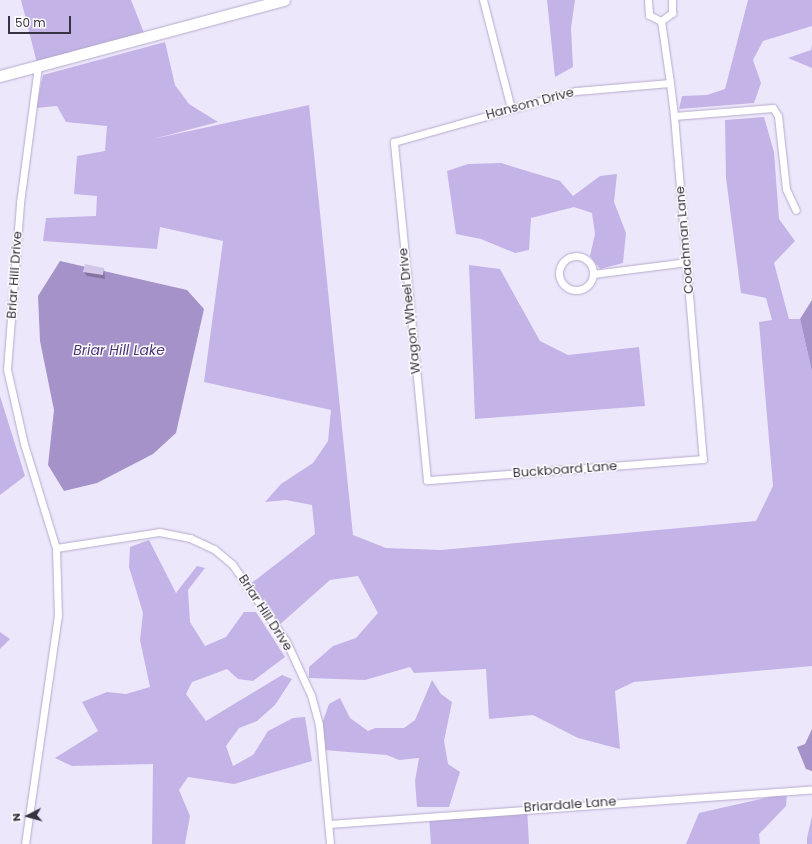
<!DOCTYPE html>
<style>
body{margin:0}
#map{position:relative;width:812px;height:844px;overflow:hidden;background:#ede7fc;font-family:Poppins,sans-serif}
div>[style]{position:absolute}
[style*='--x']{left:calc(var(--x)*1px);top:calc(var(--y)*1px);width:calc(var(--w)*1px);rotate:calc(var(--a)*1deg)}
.green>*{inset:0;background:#c4b3e7}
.water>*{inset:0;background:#a592c8}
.shadow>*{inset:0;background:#0003}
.building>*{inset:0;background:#d2c7e9}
.roads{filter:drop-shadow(0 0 1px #b5abcb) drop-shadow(0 0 1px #b5abcb)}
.street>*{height:7px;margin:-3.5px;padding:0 3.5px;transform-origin:3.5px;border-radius:3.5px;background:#fff}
.street>.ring{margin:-3.5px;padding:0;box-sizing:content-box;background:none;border:7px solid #fff;border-radius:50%}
.primary>*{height:11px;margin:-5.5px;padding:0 5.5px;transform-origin:5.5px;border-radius:5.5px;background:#fff}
span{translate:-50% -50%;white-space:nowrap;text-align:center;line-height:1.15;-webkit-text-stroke:3px #fff;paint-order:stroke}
.street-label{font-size:13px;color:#383341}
.water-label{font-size:14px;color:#4e3376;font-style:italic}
.north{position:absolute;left:8px;top:796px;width:40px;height:40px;-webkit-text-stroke:3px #fff;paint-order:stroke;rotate:264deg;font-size:11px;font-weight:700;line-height:16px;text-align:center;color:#383341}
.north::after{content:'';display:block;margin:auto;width:14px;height:18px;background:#383341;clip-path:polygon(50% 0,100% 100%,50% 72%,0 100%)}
.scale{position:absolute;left:8px;top:16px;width:63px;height:18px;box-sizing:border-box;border:2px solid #383341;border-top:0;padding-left:5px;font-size:12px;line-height:14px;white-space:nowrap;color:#383341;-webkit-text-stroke:3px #fff;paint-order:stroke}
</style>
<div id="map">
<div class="green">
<i style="clip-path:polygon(21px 0,131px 0,146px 38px,38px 67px)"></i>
<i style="clip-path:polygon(547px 0,575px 0,571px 28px,573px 67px,555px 77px)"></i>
<i style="clip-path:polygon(748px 0,812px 0,812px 26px,763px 41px,753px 60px,761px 83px,754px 103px,679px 109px,682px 96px,707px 95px,725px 89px)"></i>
<i style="clip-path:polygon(165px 42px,175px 85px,189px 104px,218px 122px,153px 139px,309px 105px,353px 535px,386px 548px,441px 550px,756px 521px,773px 486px,759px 322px,772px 320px,766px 298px,741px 293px,726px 178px,725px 120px,764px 117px,774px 152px,779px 219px,795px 241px,774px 263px,789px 319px,800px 319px,812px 372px,812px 666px,634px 682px,615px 691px,620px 749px,578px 738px,533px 715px,489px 719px,486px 669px,414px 673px,410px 667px,365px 680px,309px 678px,309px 667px,333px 646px,356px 638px,378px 613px,358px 576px,330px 580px,277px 627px,249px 585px,315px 534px,312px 505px,286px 500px,265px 502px,281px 484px,313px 463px,328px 441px,331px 410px,204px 382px,223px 241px,160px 227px,157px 249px,43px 241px,46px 218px,96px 216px,97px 196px,74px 194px,77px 156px,105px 151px,107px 126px,66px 122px,57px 106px,36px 108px,43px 75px)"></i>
<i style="clip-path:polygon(812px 44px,812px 68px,788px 58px,811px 50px)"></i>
<i style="clip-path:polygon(501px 163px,560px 181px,573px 196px,600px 176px,617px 174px,614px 202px,626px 233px,623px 263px,600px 269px,590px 256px,595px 234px,592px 213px,574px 207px,531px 218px,529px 250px,515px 253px,481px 239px,456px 234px,447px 171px,468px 164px)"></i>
<i style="clip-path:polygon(469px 265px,500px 269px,540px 341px,568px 355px,639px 347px,645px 406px,475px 419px)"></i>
<i style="clip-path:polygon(0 396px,25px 476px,0 495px)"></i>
<i style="clip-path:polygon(149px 540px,176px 593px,197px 566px,205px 568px,188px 590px,190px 622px,205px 646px,226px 637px,244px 612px,256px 612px,285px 657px,253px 681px,238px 679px,227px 669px,192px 682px,186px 694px,206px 721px,282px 675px,292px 679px,275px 705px,257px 721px,239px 728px,226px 746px,233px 766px,253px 755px,268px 731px,293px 718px,305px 717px,312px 761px,234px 784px,188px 777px,179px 790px,190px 816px,185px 844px,152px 844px,153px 764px,72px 766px,55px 758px,98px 731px,82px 702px,107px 692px,126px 694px,150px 687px,140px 640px,143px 613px,129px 567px,130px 547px)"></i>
<i style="clip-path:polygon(0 632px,10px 639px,0 649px)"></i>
<i style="clip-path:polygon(432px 680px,441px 694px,452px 702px,444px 741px,448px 764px,460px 772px,449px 807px,417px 807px,415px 781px,419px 758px,399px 760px,387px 755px,323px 750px,323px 721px,329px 704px,340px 698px,350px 718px,368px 731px,375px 728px,404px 728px,415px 720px)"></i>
<i style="clip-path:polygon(787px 793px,786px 806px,759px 834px,760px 844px,686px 844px,699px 813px)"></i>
<i style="clip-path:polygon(527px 808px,529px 844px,431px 844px,429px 815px)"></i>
<i style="clip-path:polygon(812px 816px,812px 844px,807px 844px,807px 838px)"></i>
</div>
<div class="water">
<i style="clip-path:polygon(60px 261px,187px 290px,204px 309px,176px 433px,153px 454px,97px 483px,64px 491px,48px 465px,54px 410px,40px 341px,38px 296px)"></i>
<i style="clip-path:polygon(812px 300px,812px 372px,800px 319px)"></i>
<i style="clip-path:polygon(812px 729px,812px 771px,806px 769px,797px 747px,805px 744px)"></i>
</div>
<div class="shadow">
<i style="clip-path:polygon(104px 268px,105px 279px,87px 276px,84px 272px)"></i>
</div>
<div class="building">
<i style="clip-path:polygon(85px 264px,104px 268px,103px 275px,83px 272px)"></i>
</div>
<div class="roads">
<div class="street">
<i style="--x:483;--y:0;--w:112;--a:75.5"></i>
<i style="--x:648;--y:0;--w:15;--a:86"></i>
<i style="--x:649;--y:15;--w:13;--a:27"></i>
<i style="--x:661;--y:21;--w:14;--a:-36"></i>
<i style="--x:672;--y:13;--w:13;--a:-90"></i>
<i style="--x:661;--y:21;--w:63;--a:81.7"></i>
<i style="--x:670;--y:83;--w:33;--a:83"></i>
<i style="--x:674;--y:116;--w:344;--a:85.2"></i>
<i style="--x:703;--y:459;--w:277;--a:175.6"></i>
<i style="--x:427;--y:480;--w:340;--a:-95.6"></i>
<i style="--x:394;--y:142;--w:189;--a:-15.7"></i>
<i style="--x:576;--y:91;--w:94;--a:-4.9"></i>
<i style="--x:674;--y:116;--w:99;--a:-4.6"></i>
<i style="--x:773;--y:108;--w:9;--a:58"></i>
<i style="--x:778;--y:116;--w:73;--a:83.7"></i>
<i style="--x:786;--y:189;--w:23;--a:65"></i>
<i class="ring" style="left:559px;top:256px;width:27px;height:27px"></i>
<i style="--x:593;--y:274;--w:95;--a:-7.3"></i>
<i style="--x:56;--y:548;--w:104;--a:-8.8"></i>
<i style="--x:159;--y:532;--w:32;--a:11"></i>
<i style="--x:190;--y:538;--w:26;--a:25"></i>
<i style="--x:214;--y:549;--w:23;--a:40"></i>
<i style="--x:232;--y:564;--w:94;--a:55"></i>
<i style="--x:286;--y:641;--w:60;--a:65.2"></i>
<i style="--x:311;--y:695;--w:31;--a:75"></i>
<i style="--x:319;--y:725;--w:120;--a:84.7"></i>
<i style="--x:329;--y:824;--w:484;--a:-4.1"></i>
<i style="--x:25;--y:844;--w:230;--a:-81.8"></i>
<i style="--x:58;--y:616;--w:68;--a:-91.7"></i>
<i style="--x:56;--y:548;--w:109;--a:-107.1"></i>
<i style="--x:24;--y:444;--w:77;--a:-102.8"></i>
<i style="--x:7;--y:369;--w:167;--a:-85.5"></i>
<i style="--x:20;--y:203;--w:137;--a:-82.5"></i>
</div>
<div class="primary">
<i style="--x:0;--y:76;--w:294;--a:-15"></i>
</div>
</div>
<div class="street-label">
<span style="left:530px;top:104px;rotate:-15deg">Hansom Drive</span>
<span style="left:685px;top:240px;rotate:-95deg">Coachman Lane</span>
<span style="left:15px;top:275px;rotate:-86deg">Briar Hill Drive</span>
<span style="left:410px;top:311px;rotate:-96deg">Wagon Wheel Drive</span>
<span style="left:565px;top:470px;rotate:-4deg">Buckboard Lane</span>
<span style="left:265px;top:613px;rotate:57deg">Briar Hill Drive</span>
<span style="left:570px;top:805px;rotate:-4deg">Briardale Lane</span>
</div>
<div class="water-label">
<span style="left:119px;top:350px">Briar Hill Lake</span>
</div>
<div class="north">N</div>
<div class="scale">50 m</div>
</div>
